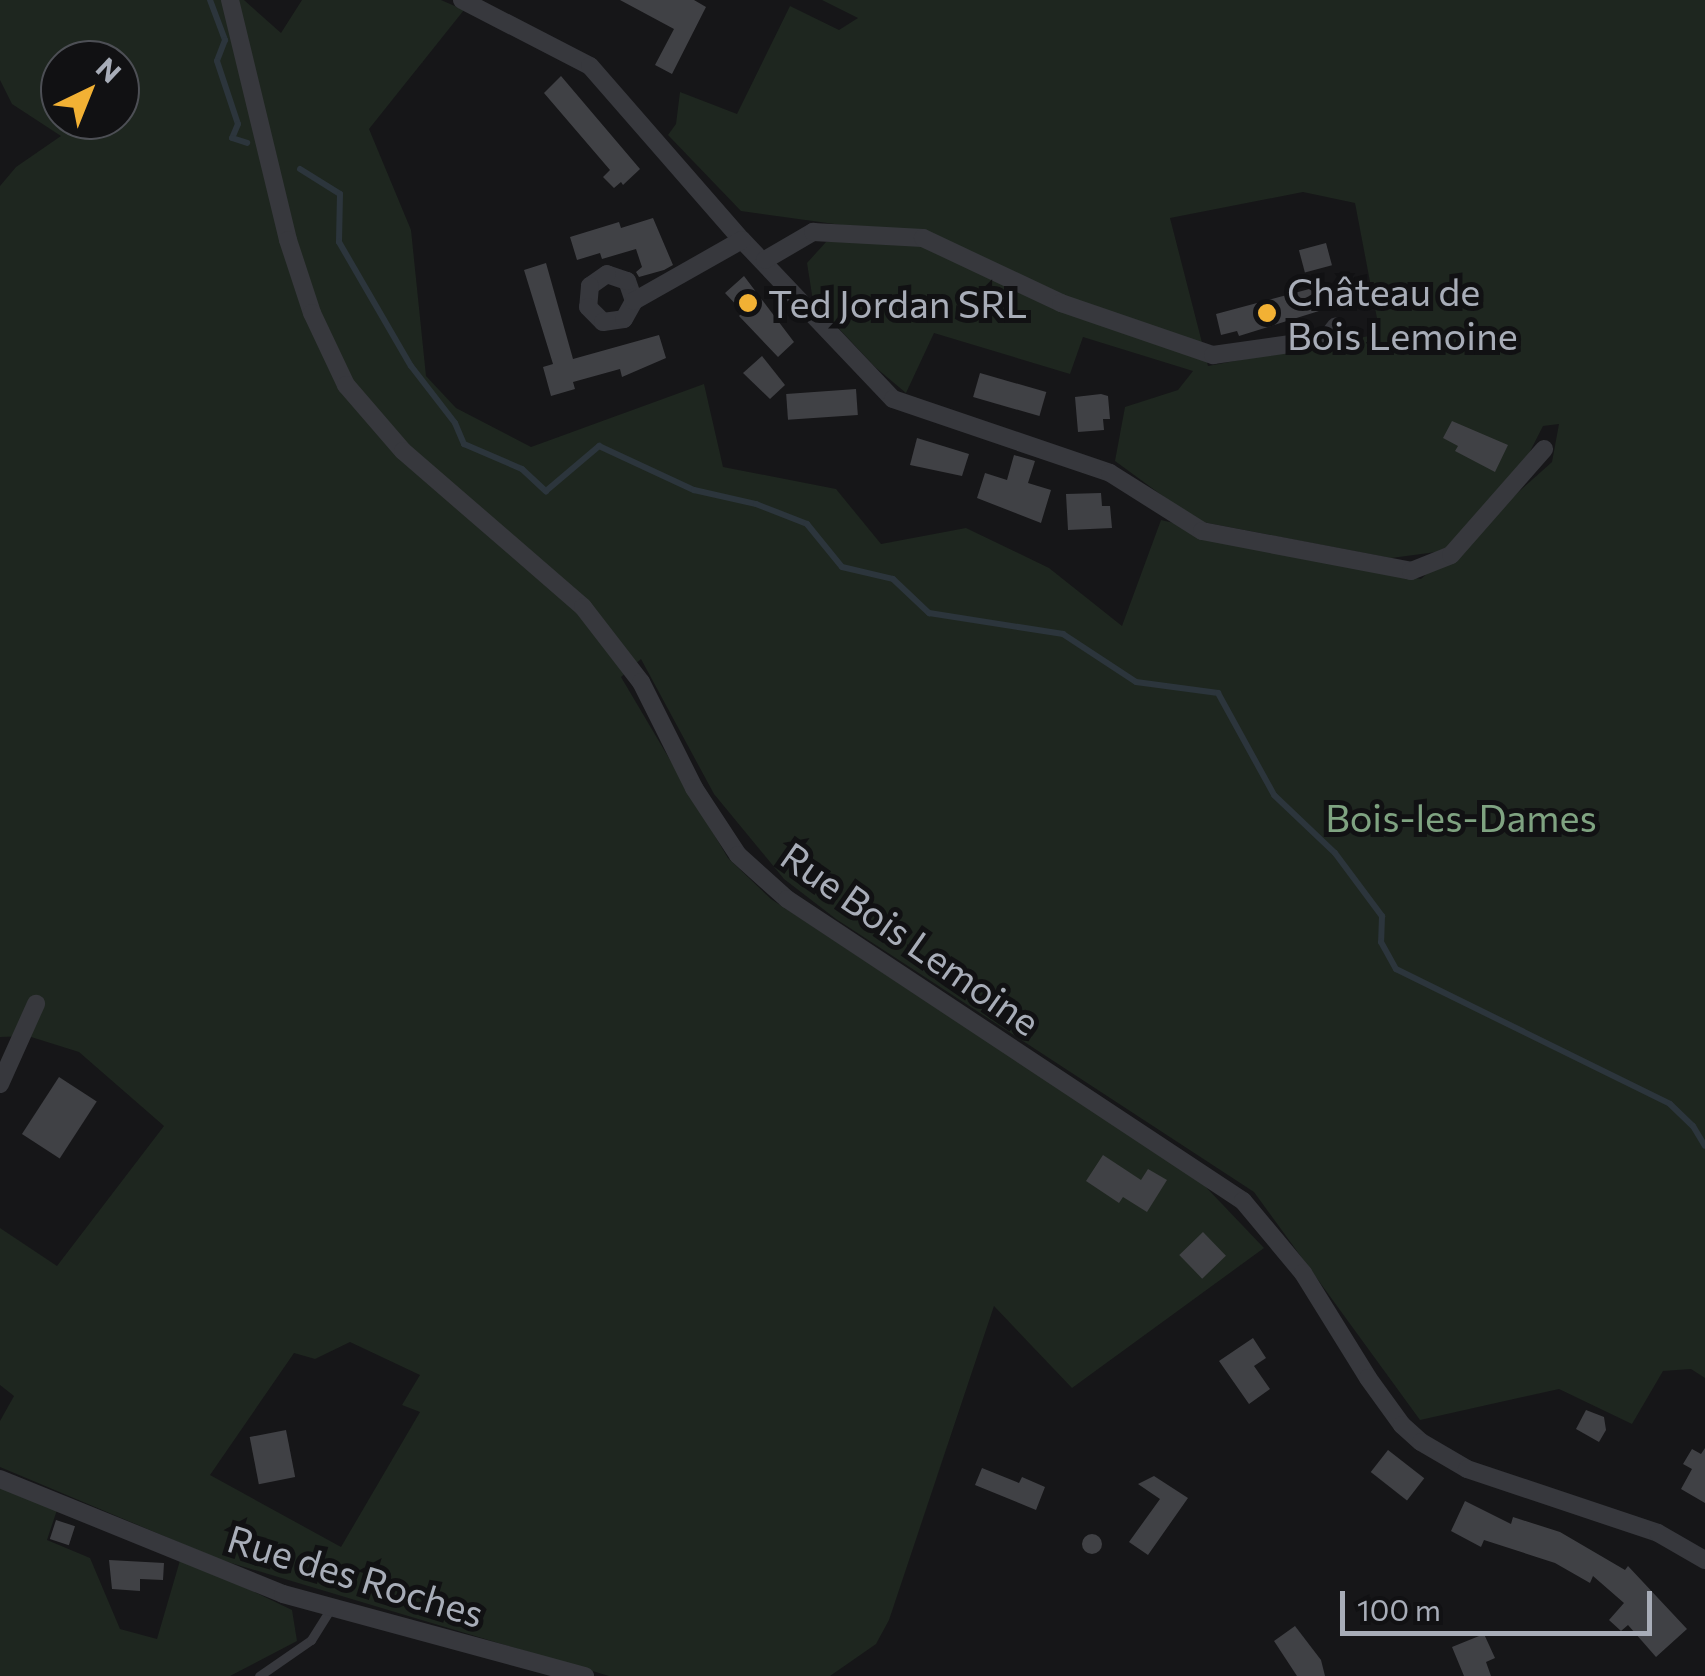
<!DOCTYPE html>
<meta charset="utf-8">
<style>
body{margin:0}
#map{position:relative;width:1705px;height:1676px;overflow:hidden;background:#161618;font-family:Commissioner,sans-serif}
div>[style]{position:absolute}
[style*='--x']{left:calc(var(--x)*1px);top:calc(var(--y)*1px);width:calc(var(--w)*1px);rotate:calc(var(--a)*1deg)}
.green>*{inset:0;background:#1e261f}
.stream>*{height:6px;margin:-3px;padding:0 3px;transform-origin:3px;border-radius:3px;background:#2c353c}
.building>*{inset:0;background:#404145;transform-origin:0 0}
.round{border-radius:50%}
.service>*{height:9px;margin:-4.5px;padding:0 4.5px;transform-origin:4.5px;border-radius:4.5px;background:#37383d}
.minor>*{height:18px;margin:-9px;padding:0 9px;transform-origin:9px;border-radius:9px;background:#37383d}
.dots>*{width:28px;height:28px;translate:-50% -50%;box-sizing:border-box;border:5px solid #111113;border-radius:50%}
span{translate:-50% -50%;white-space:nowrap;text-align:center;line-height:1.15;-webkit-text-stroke:10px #111113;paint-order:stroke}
.poi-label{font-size:38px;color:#a8adb8}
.left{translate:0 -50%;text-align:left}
.park-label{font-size:38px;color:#7fa381}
.street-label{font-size:38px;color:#a8adb8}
.north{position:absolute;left:40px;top:40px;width:100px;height:100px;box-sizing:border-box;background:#111113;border:2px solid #4d4f55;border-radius:50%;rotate:43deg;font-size:28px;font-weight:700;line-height:40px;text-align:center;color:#a8adb8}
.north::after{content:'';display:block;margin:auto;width:35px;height:45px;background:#f2b134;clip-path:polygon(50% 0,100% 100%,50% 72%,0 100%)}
.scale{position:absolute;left:1340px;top:1591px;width:312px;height:45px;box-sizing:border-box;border:5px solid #a8adb8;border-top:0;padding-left:12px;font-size:30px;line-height:35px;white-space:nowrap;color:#a8adb8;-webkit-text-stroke:8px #111113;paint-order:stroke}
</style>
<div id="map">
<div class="green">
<i style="clip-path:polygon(evenodd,0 0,244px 0,281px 33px,302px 0,441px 0,464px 10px,369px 129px,411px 230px,426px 376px,456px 408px,531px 447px,704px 384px,723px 467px,836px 489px,881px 544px,966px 528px,1049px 568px,1122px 626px,1161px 520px,1421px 579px,1552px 462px,1559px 424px,1543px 426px,1520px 471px,1444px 551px,1391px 558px,1197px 521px,1115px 461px,1125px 407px,1178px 390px,1193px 371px,1083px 337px,1070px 374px,934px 333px,906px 393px,875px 367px,813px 301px,807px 263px,826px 242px,875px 239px,849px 226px,741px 211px,668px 135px,676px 124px,680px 92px,737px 114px,790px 6px,839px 30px,858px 18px,822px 0,1705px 0,1705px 1378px,1691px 1369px,1663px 1371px,1632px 1424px,1559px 1389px,1420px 1420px,1254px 1192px,836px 919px,784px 879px,714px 794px,641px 659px,621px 677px,728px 858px,771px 899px,1202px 1183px,1264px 1248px,1072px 1388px,994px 1306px,889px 1620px,876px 1644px,830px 1676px,609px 1676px,221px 1560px,0 1467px,0 1421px,14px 1396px,0 1385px,0 1228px,57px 1266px,164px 1126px,79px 1052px,28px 1036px,0 1037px,0 186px,16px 167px,61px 136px,12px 104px,0 80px,0 0,60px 60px,120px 60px,120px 120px,60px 120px,60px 60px,0 0,1303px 192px,1355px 203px,1380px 334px,1208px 366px,1170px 218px,1303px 192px,0 0,350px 1342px,420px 1375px,402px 1405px,420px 1412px,341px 1547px,210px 1475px,294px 1353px,315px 1359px,350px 1342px)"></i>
<i style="clip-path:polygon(0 1487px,58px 1507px,47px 1540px,90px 1558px,120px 1629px,157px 1639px,181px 1557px,292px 1610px,297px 1641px,230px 1676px,0 1676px)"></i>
</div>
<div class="stream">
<i style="--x:210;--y:0;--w:43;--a:69.4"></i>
<i style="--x:225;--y:40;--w:22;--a:111"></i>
<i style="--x:217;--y:61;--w:66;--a:71.6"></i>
<i style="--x:238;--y:124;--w:15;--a:113"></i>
<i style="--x:232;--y:138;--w:16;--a:18"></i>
<i style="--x:300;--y:169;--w:47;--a:32"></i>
<i style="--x:340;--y:194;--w:48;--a:91.2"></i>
<i style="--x:339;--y:242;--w:143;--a:59.9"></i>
<i style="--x:411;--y:366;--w:72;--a:52.3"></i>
<i style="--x:455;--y:423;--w:23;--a:67"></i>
<i style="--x:464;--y:444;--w:63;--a:23.3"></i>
<i style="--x:522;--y:469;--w:33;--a:43"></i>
<i style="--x:546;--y:491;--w:70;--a:-40.3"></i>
<i style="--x:599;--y:446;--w:105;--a:24.9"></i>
<i style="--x:694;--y:490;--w:64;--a:12.7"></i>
<i style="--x:756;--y:504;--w:55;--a:21.4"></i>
<i style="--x:807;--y:524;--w:55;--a:50.9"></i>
<i style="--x:842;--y:567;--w:52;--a:13.2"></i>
<i style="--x:893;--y:579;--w:50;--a:43.4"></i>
<i style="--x:929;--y:613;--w:136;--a:8.9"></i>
<i style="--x:1063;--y:634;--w:87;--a:33.3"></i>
<i style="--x:1136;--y:682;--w:83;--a:7.6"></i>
<i style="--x:1218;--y:693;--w:116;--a:61.2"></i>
<i style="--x:1274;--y:795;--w:84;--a:43.6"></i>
<i style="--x:1335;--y:853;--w:79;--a:53.3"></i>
<i style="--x:1382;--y:916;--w:26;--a:92"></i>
<i style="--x:1381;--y:942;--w:31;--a:61"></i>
<i style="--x:1396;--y:969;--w:305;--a:26.2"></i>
<i style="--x:1670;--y:1104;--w:32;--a:44"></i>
<i style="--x:1693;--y:1126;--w:23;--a:59"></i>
</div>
<div class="building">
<i style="clip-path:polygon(620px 0,694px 0,706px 7px,672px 74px,655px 65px,674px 29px)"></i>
<i style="clip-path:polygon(561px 76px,640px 169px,623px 185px,621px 182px,614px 188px,603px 177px,610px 170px,544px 93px)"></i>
<i style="clip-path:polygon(653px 218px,673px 265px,664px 270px,639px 277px,636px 272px,642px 267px,636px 249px,602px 259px,600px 253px,577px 260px,570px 237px,619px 222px,621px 228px)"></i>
<i style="left:1326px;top:243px;width:23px;height:28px;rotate:75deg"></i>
<i style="clip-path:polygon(546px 263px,573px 359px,659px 335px,666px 358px,622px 377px,620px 369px,573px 382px,575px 389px,551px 396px,543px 367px,553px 364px,524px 270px)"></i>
<i style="clip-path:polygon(744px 276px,794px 342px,778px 357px,739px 316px,743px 312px,725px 293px)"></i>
<i style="clip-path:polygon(1313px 288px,1319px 311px,1239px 336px,1237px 331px,1221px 335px,1216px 314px)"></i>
<i style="clip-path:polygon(762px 356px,785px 385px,770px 399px,743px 373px)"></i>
<i style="left:980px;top:373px;width:69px;height:25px;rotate:16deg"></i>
<i style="left:856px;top:389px;width:26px;height:70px;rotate:86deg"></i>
<i style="clip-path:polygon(1101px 394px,1108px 396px,1110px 419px,1103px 419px,1104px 430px,1078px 432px,1075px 397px)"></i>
<i style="clip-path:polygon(1452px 421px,1508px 445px,1495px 472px,1455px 451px,1458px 446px,1443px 438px)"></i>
<i style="clip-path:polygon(917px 438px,969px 454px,962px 476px,910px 465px)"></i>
<i style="clip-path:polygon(1014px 455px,1035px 461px,1028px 483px,1051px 490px,1041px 523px,977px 498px,985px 473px,1007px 480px)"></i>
<i style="clip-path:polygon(1101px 493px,1102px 506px,1110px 506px,1112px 528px,1068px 530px,1066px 494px)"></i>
<i style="left:59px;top:1077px;width:45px;height:68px;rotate:33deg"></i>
<i style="clip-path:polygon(1103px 1155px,1141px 1180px,1148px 1169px,1167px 1180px,1147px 1212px,1123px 1197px,1119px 1203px,1086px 1181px)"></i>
<i style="left:1203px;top:1232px;width:33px;height:33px;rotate:46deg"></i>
<i style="clip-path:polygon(1253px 1338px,1266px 1358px,1254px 1366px,1270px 1389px,1249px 1404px,1219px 1361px)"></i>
<i style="clip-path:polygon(1586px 1410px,1604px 1417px,1606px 1430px,1599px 1442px,1576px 1429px)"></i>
<i style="left:286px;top:1430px;width:48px;height:37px;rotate:79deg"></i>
<i style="clip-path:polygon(1705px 1448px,1705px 1503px,1681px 1489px,1692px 1469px,1683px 1464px,1692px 1449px,1701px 1454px)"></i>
<i style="left:1388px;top:1450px;width:46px;height:28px;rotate:38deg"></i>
<i style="clip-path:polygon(982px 1468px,1019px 1483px,1022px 1477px,1045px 1487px,1036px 1510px,975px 1485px)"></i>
<i style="clip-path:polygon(1154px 1476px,1188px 1498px,1148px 1555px,1129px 1542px,1160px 1499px,1138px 1484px)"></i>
<i style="clip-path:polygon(1465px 1501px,1511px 1524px,1513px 1517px,1560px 1532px,1625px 1570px,1628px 1566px,1687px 1629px,1656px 1657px,1628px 1625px,1621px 1631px,1609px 1620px,1624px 1603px,1593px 1576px,1590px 1583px,1555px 1563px,1484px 1540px,1481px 1547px,1451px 1531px)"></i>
<i style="left:56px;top:1520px;width:20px;height:20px;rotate:18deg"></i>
<i class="round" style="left:1082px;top:1534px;width:20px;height:20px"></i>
<i style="clip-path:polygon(109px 1560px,164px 1563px,163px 1580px,140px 1579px,140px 1591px,112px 1589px)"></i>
<i style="clip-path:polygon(1295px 1626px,1321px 1660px,1325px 1676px,1297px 1676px,1274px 1641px)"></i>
<i style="clip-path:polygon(1484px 1634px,1495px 1658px,1486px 1662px,1491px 1676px,1464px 1676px,1452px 1647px)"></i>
</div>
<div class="service">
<i style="--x:259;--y:1676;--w:63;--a:-34.7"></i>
<i style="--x:311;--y:1640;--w:38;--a:-58"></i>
</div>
<div class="minor">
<i style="--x:230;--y:0;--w:247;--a:76.4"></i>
<i style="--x:288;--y:240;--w:77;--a:71.8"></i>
<i style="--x:312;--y:313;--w:80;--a:64.7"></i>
<i style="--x:346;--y:385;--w:87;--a:49.2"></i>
<i style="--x:403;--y:451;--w:238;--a:40.9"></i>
<i style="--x:583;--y:607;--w:95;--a:52.3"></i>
<i style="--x:641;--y:682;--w:119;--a:63.4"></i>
<i style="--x:694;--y:788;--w:80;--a:56.7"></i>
<i style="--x:738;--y:855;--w:66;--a:41.9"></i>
<i style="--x:787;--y:899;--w:547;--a:33.52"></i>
<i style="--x:1243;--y:1201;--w:94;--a:50.2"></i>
<i style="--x:1303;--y:1273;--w:123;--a:58.2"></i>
<i style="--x:1368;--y:1378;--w:58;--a:54.1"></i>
<i style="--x:1402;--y:1425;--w:25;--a:42"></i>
<i style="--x:1421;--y:1442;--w:53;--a:30.4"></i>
<i style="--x:1467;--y:1469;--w:201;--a:18.5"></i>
<i style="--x:1658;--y:1533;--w:54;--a:29.9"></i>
<i style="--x:462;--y:0;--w:144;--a:27.3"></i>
<i style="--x:590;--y:66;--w:231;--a:48.9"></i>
<i style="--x:742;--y:240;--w:219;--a:46.5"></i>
<i style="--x:893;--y:399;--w:229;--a:18.8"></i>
<i style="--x:1110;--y:473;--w:109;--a:32.2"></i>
<i style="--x:1202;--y:531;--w:213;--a:10.8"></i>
<i style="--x:1411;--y:571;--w:43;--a:-21.8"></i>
<i style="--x:1451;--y:555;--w:141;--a:-48.7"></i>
<i style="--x:765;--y:260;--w:56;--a:-30.3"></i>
<i style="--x:813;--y:232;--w:110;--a:3.1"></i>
<i style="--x:923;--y:238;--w:153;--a:25.2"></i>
<i style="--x:1061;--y:303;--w:161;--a:18.9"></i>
<i style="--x:1213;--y:355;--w:114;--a:-8.1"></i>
<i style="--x:1326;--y:339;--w:16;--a:-52"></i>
<i style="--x:634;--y:301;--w:21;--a:-109"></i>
<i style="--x:627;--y:281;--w:21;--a:-161"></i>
<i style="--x:607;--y:274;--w:21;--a:145"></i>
<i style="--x:590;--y:286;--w:21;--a:95"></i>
<i style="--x:588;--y:307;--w:21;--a:45"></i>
<i style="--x:603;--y:322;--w:21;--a:-8"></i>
<i style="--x:624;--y:319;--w:21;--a:-61"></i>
<i style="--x:634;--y:301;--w:124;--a:-29.5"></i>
<i style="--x:0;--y:1084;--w:88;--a:-65.8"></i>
<i style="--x:0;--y:1479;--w:305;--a:22.1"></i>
<i style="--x:283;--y:1594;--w:313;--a:15.2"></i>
</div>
<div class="dots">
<i style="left:748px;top:303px;background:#f2b134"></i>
<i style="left:1267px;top:313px;background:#f2b134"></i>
</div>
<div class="poi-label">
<span class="left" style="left:1287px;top:313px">Château de<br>Bois Lemoine</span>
<span class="left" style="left:768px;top:303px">Ted Jordan SRL</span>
</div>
<div class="park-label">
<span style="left:1461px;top:817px">Bois-les-Dames</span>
</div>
<div class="street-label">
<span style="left:911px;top:938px;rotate:35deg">Rue Bois Lemoine</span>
<span style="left:356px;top:1575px;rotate:17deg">Rue des Roches</span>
</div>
<div class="north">N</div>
<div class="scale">100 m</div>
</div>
